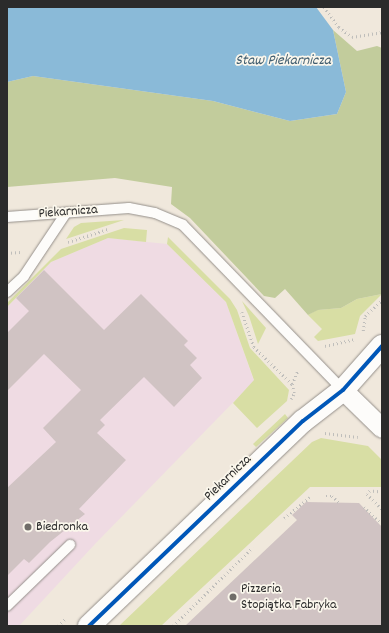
<!DOCTYPE html>
<meta charset="utf-8">
<style>
body{margin:0}
#map{position:relative;width:389px;height:633px;overflow:hidden;background:#f0e8dc;font-family:Dekko,sans-serif}
div>[style]{position:absolute}
[style*='--x']{left:calc(var(--x)*1px);top:calc(var(--y)*1px);width:calc(var(--w)*1px);rotate:calc(var(--a)*1deg)}
.built>*{inset:0;background:#efdbe3}
.green>*{inset:0;background:#d8dea4}
.forest>*{inset:0;background:#c2cc9c}
.water>*{inset:0;background:#8abad8}
.building>*{inset:0;background:#d0c3c3}
.path>*{height:2.5px;margin-top:-1.25px;transform-origin:0;background:repeating-linear-gradient(90deg,#bfbebb 0 1px,transparent 0 4px)}
.roads{filter:drop-shadow(0 0 1px #948f8a) drop-shadow(0 0 1px #948f8a)}
.service>*{height:10px;margin:-5px;padding:0 5px;transform-origin:5px;border-radius:5px;background:#fdfcfa}
.minor>*{height:19px;margin:-9.5px;padding:0 9.5px;transform-origin:9.5px;border-radius:9.5px;background:#fdfcfa}
.tertiary>*{height:22px;margin:-11px;padding:0 11px;transform-origin:11px;border-radius:11px;background:#fdfcfa}
.cycleway>*{height:4px;margin:-2px;padding:0 2px;transform-origin:2px;border-radius:2px;background:#0057b8}
.dots>*{width:11px;height:11px;translate:-50% -50%;box-sizing:border-box;border:2px solid #fbf7ec;border-radius:50%}
span{translate:-50% -50%;white-space:nowrap;text-align:center;line-height:1.15;-webkit-text-stroke:3.5px #fbf7ec;paint-order:stroke}
.street-label{font-size:14px;color:#2b2b2b}
.poi-label{font-size:14px;color:#2b2b2b}
.left{translate:0 -50%;text-align:left}
.water-label{font-size:15px;color:#405d6f;font-style:italic}
.frame{position:absolute;inset:0;border:8px solid #2b2b2b;pointer-events:none}
</style>
<div id="map">
<div class="built">
<i style="clip-path:polygon(108px 238px,167px 244px,226px 302px,254px 381px,95px 544px,19px 626px,7px 626px,7px 307px,51px 262px)"></i>
</div>
<div class="green">
<i style="clip-path:polygon(124px 220px,66px 239px,74px 227px,81px 223px)"></i>
<i style="clip-path:polygon(124px 228px,147px 230px,146px 242px,108px 238px,51px 262px,7px 307px,7px 303px,61px 249px)"></i>
<i style="clip-path:polygon(168px 237px,230px 299px,237px 310px,250px 348px,289px 390px,287px 401px,257px 428px,233px 403px,254px 380px,226px 302px,167px 244px)"></i>
<i style="clip-path:polygon(382px 294px,360px 316px,355px 334px,318px 341px,314px 337px,322px 329px,308px 315px,317px 310px,341px 308px,357px 299px)"></i>
<i style="clip-path:polygon(242px 301px,266px 328px,258px 344px,249px 316px)"></i>
<i style="clip-path:polygon(285px 414px,288px 418px,256px 447px,253px 444px)"></i>
<i style="clip-path:polygon(321px 438px,368px 446px,382px 460px,382px 487px,310px 487px,161px 626px,119px 626px,312px 442px)"></i>
</div>
<div class="forest">
<i style="clip-path:polygon(333px 30px,357px 51px,377px 46px,382px 48px,382px 294px,357px 299px,341px 308px,318px 310px,308px 315px,285px 289px,275px 298px,264px 296px,190px 218px,171px 204px,172px 187px,115px 178px,7px 187px,7px 82px,33px 76px,213px 101px,290px 121px,337px 114px,346px 92px)"></i>
</div>
<div class="water">
<i style="clip-path:polygon(7px 7px,316px 7px,333px 30px,346px 92px,337px 114px,290px 121px,213px 101px,33px 76px,7px 82px)"></i>
</div>
<div class="building">
<i style="clip-path:polygon(44px 270px,104px 330px,141px 294px,188px 341px,184px 345px,197px 358px,190px 365px,202px 378px,174px 407px,144px 377px,100px 420px,105px 425px,97px 433px,126px 460px,79px 509px,85px 514px,50px 542px,29px 563px,24px 559px,7px 576px,7px 488px,56px 442px,43px 428px,81px 390px,44px 354px,7px 391px,7px 333px,29px 311px,16px 298px)"></i>
<i style="clip-path:polygon(306px 502px,359px 503px,382px 527px,382px 626px,185px 626px,297px 520px,292px 515px)"></i>
</div>
<div class="path">
<i style="--x:324;--y:7;--w:25;--a:53"></i>
<i style="--x:339;--y:27;--w:16;--a:38"></i>
<i style="--x:352;--y:37;--w:30;--a:-9"></i>
<i style="--x:68;--y:242;--w:42;--a:-18"></i>
<i style="--x:7;--y:253;--w:13;--a:-4"></i>
<i style="--x:242;--y:312;--w:37;--a:71"></i>
<i style="--x:254;--y:347;--w:53;--a:44.2"></i>
<i style="--x:363;--y:331;--w:15;--a:-82"></i>
<i style="--x:365;--y:316;--w:23;--a:-43"></i>
<i style="--x:325;--y:346;--w:31;--a:-13"></i>
<i style="--x:291;--y:399;--w:7;--a:-63"></i>
<i style="--x:294;--y:393;--w:9;--a:-103"></i>
<i style="--x:292;--y:384;--w:15;--a:-67"></i>
<i style="--x:325;--y:433;--w:33;--a:7"></i>
<i style="--x:382;--y:492;--w:12;--a:-175"></i>
<i style="--x:370;--y:491;--w:4;--a:135"></i>
<i style="--x:367;--y:494;--w:21;--a:45"></i>
<i style="--x:326;--y:496;--w:6;--a:0"></i>
<i style="--x:332;--y:496;--w:11;--a:41"></i>
<i style="--x:364;--y:507;--w:25;--a:43"></i>
<i style="--x:284;--y:518;--w:33;--a:-39"></i>
<i style="--x:58;--y:626;--w:11;--a:-45"></i>
<i style="--x:173;--y:626;--w:112;--a:-44.6"></i>
</div>
<div class="roads">
<div class="service">
<i style="--x:7;--y:217;--w:122;--a:-4.2"></i>
<i style="--x:129;--y:208;--w:26;--a:11"></i>
<i style="--x:155;--y:213;--w:30;--a:23"></i>
<i style="--x:183;--y:225;--w:230;--a:45.9"></i>
<i style="--x:7;--y:292;--w:23;--a:-43"></i>
<i style="--x:24;--y:276;--w:76;--a:-56.3"></i>
<i style="--x:7;--y:606;--w:88;--a:-44.1"></i>
</div>
<div class="minor">
<i style="--x:343;--y:390;--w:54;--a:44.3"></i>
</div>
<div class="tertiary">
<i style="--x:89;--y:626;--w:296;--a:-43.8"></i>
<i style="--x:303;--y:421;--w:51;--a:-37.8"></i>
<i style="--x:343;--y:390;--w:59;--a:-48.4"></i>
</div>
</div>
<div class="cycleway">
<i style="--x:89;--y:626;--w:296;--a:-43.8"></i>
<i style="--x:303;--y:421;--w:51;--a:-37.8"></i>
<i style="--x:343;--y:390;--w:59;--a:-48.4"></i>
</div>
<div class="dots">
<i style="left:28px;top:527px;background:#706d69"></i>
<i style="left:233px;top:597px;background:#706d69"></i>
</div>
<div class="street-label">
<span style="left:68px;top:212px;rotate:-4deg">Piekarnicza</span>
<span style="left:228px;top:478px;rotate:-44deg">Piekarnicza</span>
</div>
<div class="poi-label">
<span class="left" style="left:36px;top:527px">Biedronka</span>
<span class="left" style="left:241px;top:597px">Pizzeria<br>Stopiątka Fabryka</span>
</div>
<div class="water-label">
<span style="left:283px;top:62px">Staw Piekarnicza</span>
</div>
<div class="frame"></div>
</div>
